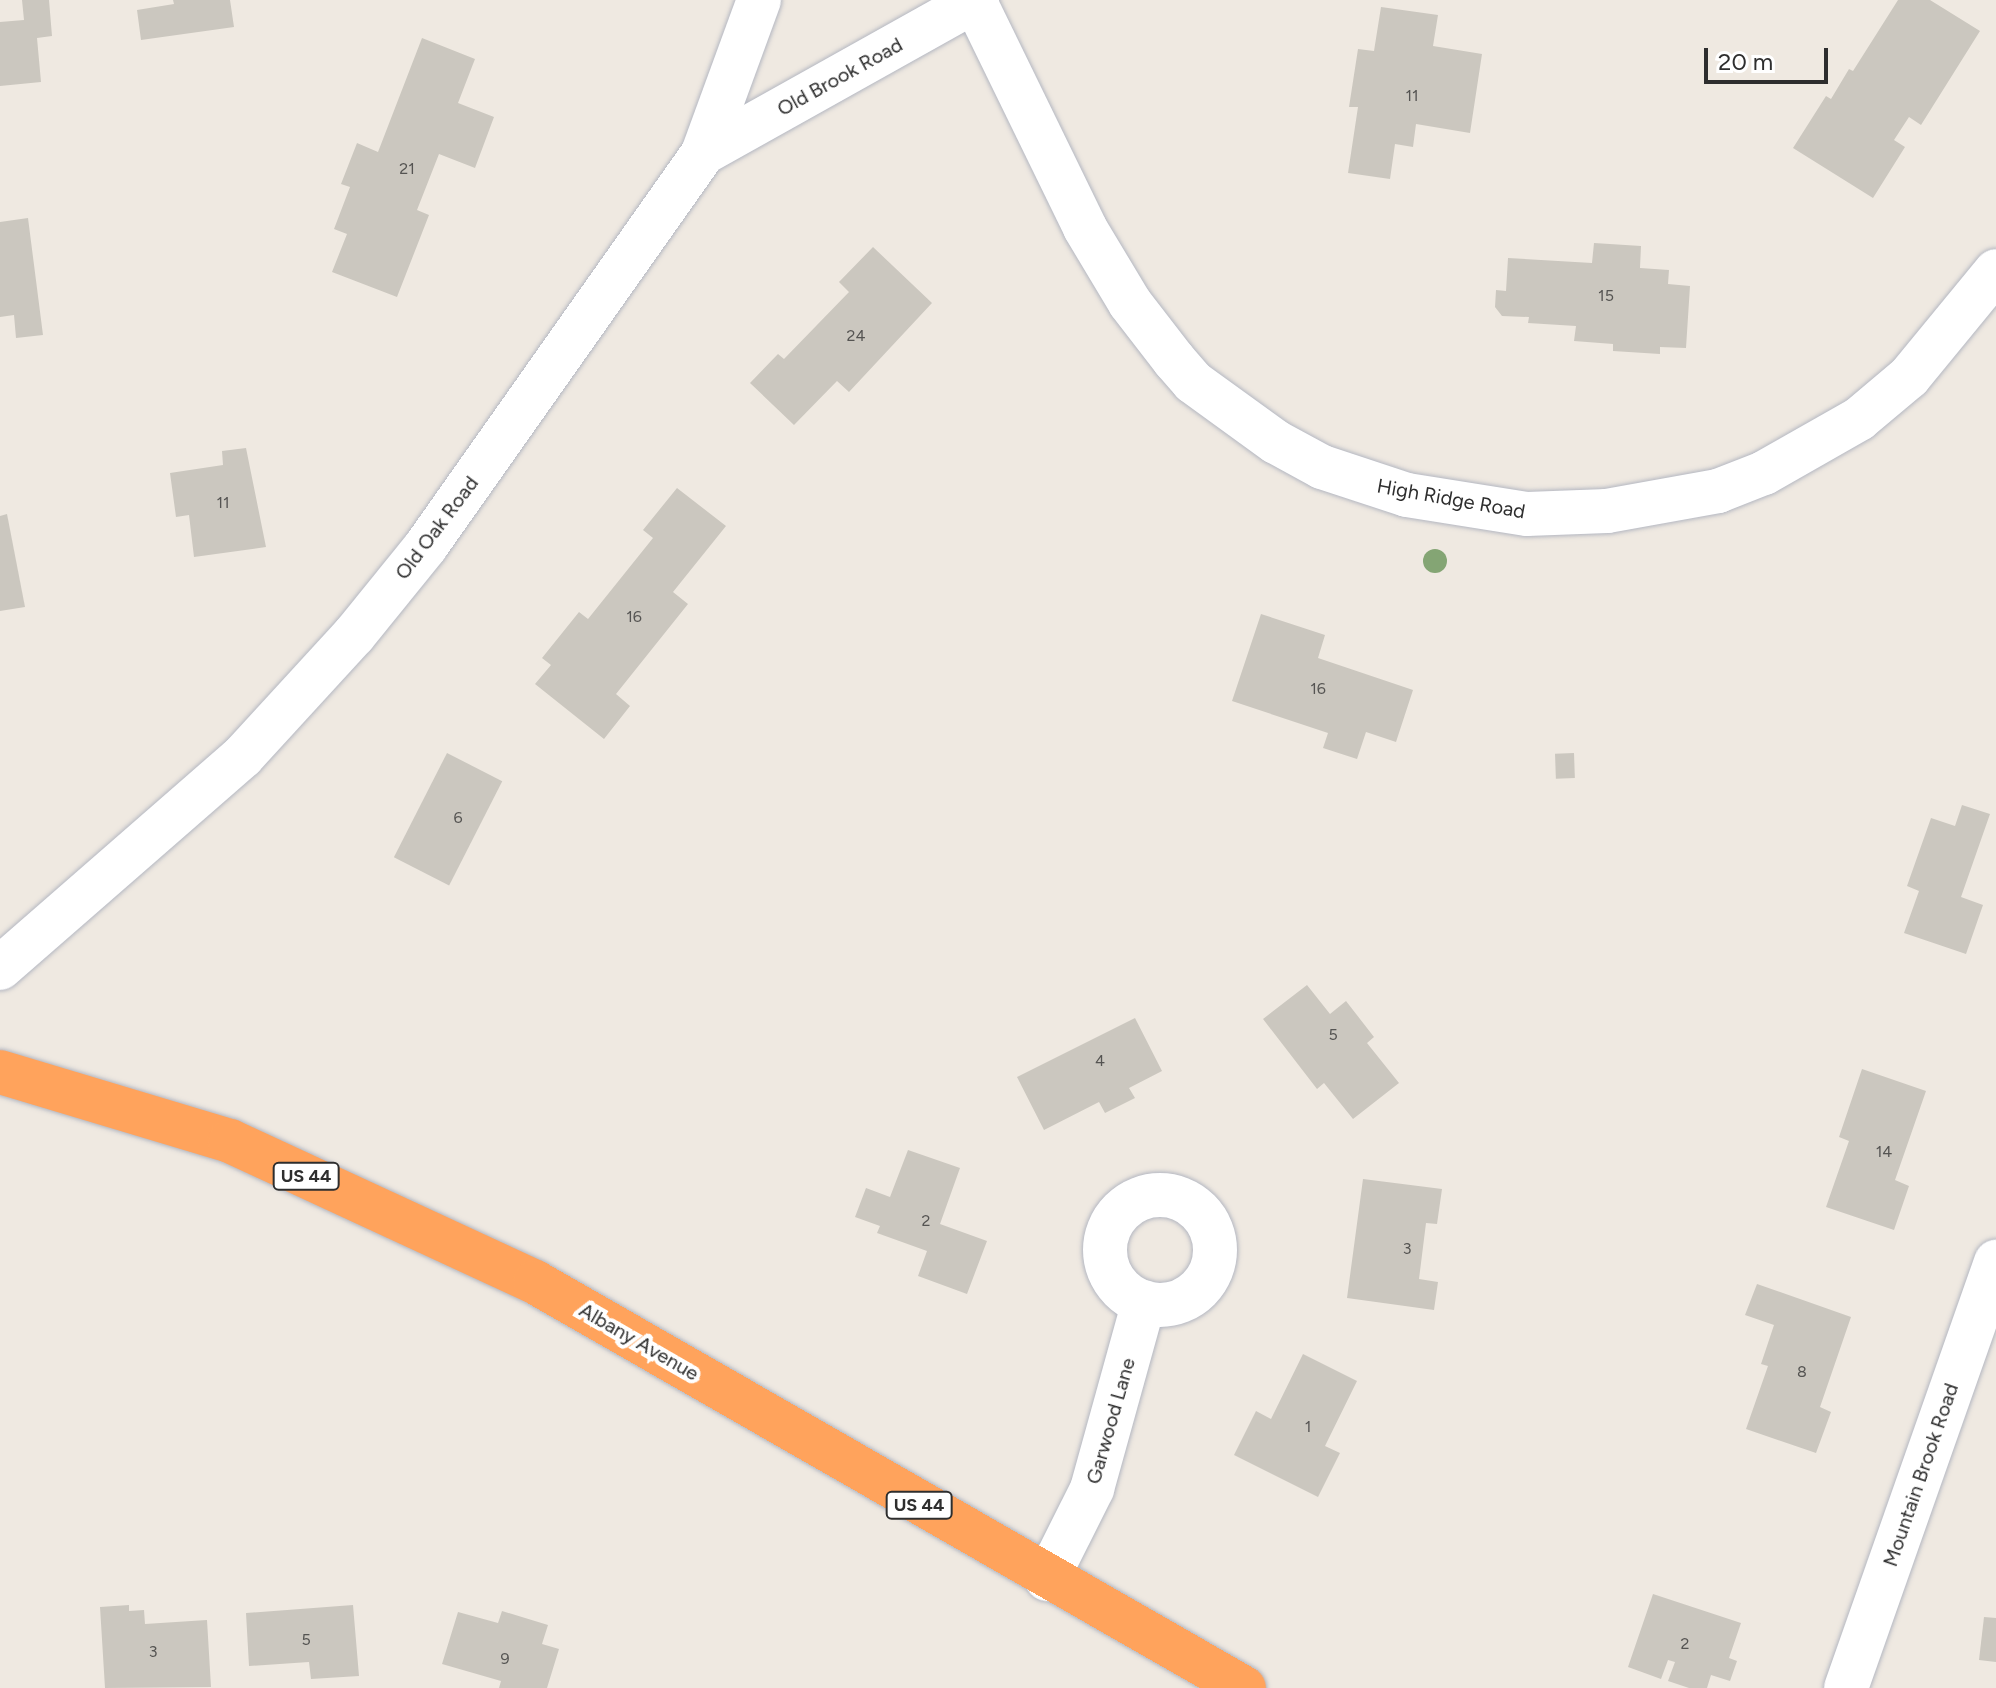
<!DOCTYPE html>
<style>
body{margin:0}
#map{position:relative;width:1996px;height:1688px;overflow:hidden;background:#efe9e1;font-family:Figtree,sans-serif}
div>[style]{position:absolute}
[style*='--x']{left:calc(var(--x)*1px);top:calc(var(--y)*1px);width:calc(var(--w)*1px);rotate:calc(var(--a)*1deg)}
.building>*{inset:0;background:#cbc7bf;transform-origin:0 0}
.roads{filter:drop-shadow(0 0 2px #b4b7c1) drop-shadow(0 0 2px #b4b7c1)}
.street>*{height:44px;margin:-22px;padding:0 22px;transform-origin:22px;border-radius:22px;background:#fff}
.street>.ring{margin:-22px;padding:0;box-sizing:content-box;background:none;border:44px solid #fff;border-radius:50%}
.highway>*{height:44px;margin:-22px;padding:0 22px;transform-origin:22px;border-radius:22px;background:#ffa35c}
.trees>*{width:24px;height:24px;margin:-12px;border-radius:50%;background:#84a574}
span{translate:-50% -50%;white-space:nowrap;text-align:center;line-height:1.15;-webkit-text-stroke:8px #fff;paint-order:stroke}
.number-label{font-size:16px;color:#555452}
.number-label span{-webkit-text-stroke-width:0}
.shield-label span{padding:2px 6px;background:#fff;border:2px solid;border-radius:6px;-webkit-text-stroke-width:0}
.shield-label{font-size:18px;color:#2e2e2e;font-weight:700}
.street-label{font-size:20px;color:#2e2e2e}
.scale{position:absolute;left:1704px;top:48px;width:124px;height:36px;box-sizing:border-box;border:4px solid #2e2e2e;border-top:0;padding-left:10px;font-size:24px;line-height:28px;white-space:nowrap;color:#2e2e2e;-webkit-text-stroke:6px #fff;paint-order:stroke}
</style>
<div id="map">
<div class="building">
<i style="clip-path:polygon(22px 0,49px 0,52px 36px,37px 38px,41px 82px,0 86px,0 22px,24px 20px)"></i>
<i style="clip-path:polygon(173px 0,230px 0,234px 27px,141px 40px,137px 10px,174px 4px)"></i>
<i style="clip-path:polygon(1898px 0,1930px 0,1980px 31px,1921px 125px,1909px 117px,1894px 140px,1905px 147px,1873px 198px,1793px 148px,1826px 96px,1831px 99px,1849px 69px,1853px 71px)"></i>
<i style="clip-path:polygon(1381px 7px,1438px 15px,1433px 46px,1482px 54px,1470px 133px,1416px 124px,1413px 147px,1395px 144px,1390px 179px,1348px 173px,1358px 107px,1349px 107px,1358px 49px,1374px 51px)"></i>
<i style="clip-path:polygon(422px 38px,475px 59px,458px 103px,494px 117px,475px 168px,439px 154px,417px 210px,429px 215px,397px 297px,332px 272px,347px 234px,334px 229px,350px 187px,341px 184px,357px 143px,378px 152px)"></i>
<i style="clip-path:polygon(28px 218px,43px 335px,16px 338px,14px 315px,0 317px,0 222px)"></i>
<i style="clip-path:polygon(1594px 243px,1641px 246px,1640px 268px,1669px 270px,1668px 284px,1690px 286px,1686px 348px,1660px 347px,1660px 354px,1613px 351px,1613px 344px,1574px 341px,1576px 326px,1528px 323px,1529px 317px,1502px 316px,1495px 307px,1496px 290px,1506px 291px,1508px 258px,1592px 263px)"></i>
<i style="clip-path:polygon(873px 247px,932px 303px,849px 392px,837px 381px,794px 425px,750px 383px,778px 354px,784px 359px,849px 292px,839px 282px)"></i>
<i style="clip-path:polygon(246px 448px,266px 547px,194px 557px,189px 515px,176px 517px,170px 473px,223px 465px,222px 451px)"></i>
<i style="clip-path:polygon(677px 488px,726px 526px,673px 592px,688px 604px,616px 694px,630px 706px,604px 739px,535px 684px,551px 665px,542px 658px,579px 612px,588px 619px,653px 538px,643px 530px)"></i>
<i style="clip-path:polygon(7px 514px,25px 607px,0 611px,0 516px)"></i>
<i style="clip-path:polygon(1261px 614px,1325px 635px,1318px 658px,1413px 690px,1396px 742px,1366px 732px,1357px 759px,1323px 748px,1328px 733px,1232px 701px)"></i>
<i style="left:447px;top:753px;width:62px;height:117px;rotate:27deg"></i>
<i style="left:1574px;top:753px;width:25px;height:19px;rotate:88deg"></i>
<i style="clip-path:polygon(1962px 805px,1990px 814px,1961px 897px,1983px 905px,1966px 954px,1904px 933px,1919px 891px,1907px 886px,1931px 818px,1955px 826px)"></i>
<i style="clip-path:polygon(1307px 985px,1330px 1014px,1346px 1001px,1374px 1037px,1367px 1043px,1399px 1083px,1353px 1119px,1324px 1083px,1317px 1089px,1263px 1019px)"></i>
<i style="clip-path:polygon(1135px 1018px,1162px 1071px,1129px 1088px,1135px 1098px,1105px 1113px,1099px 1102px,1044px 1130px,1017px 1077px)"></i>
<i style="clip-path:polygon(1862px 1069px,1926px 1091px,1895px 1180px,1909px 1186px,1894px 1230px,1826px 1207px,1849px 1141px,1839px 1137px)"></i>
<i style="clip-path:polygon(908px 1150px,960px 1168px,940px 1224px,987px 1241px,967px 1294px,918px 1276px,927px 1251px,877px 1233px,880px 1226px,855px 1217px,866px 1188px,890px 1197px)"></i>
<i style="clip-path:polygon(1363px 1179px,1442px 1189px,1437px 1224px,1426px 1223px,1419px 1279px,1438px 1282px,1434px 1310px,1347px 1298px)"></i>
<i style="clip-path:polygon(1757px 1284px,1851px 1317px,1820px 1407px,1831px 1412px,1816px 1453px,1746px 1429px,1768px 1366px,1761px 1364px,1774px 1325px,1745px 1315px)"></i>
<i style="clip-path:polygon(1303px 1354px,1357px 1381px,1325px 1446px,1340px 1453px,1318px 1497px,1234px 1455px,1256px 1411px,1271px 1419px)"></i>
<i style="clip-path:polygon(1653px 1594px,1741px 1623px,1729px 1658px,1737px 1661px,1730px 1681px,1711px 1675px,1707px 1688px,1689px 1688px,1668px 1681px,1675px 1662px,1668px 1660px,1661px 1679px,1628px 1667px)"></i>
<i style="clip-path:polygon(129px 1605px,129px 1611px,144px 1610px,145px 1624px,207px 1620px,211px 1687px,105px 1688px,100px 1607px)"></i>
<i style="clip-path:polygon(353px 1605px,359px 1676px,311px 1679px,309px 1662px,249px 1666px,246px 1613px)"></i>
<i style="clip-path:polygon(502px 1611px,548px 1625px,542px 1644px,559px 1649px,547px 1688px,499px 1688px,501px 1681px,442px 1664px,458px 1612px,498px 1623px)"></i>
<i style="clip-path:polygon(1984px 1617px,1996px 1618px,1996px 1662px,1979px 1660px)"></i>
</div>
<div class="roads">
<div class="street">
<i style="--x:975;--y:2;--w:251;--a:64"></i>
<i style="--x:1085;--y:228;--w:87;--a:59"></i>
<i style="--x:1130;--y:303;--w:72;--a:52.3"></i>
<i style="--x:1174;--y:360;--w:29;--a:49"></i>
<i style="--x:1193;--y:382;--w:102;--a:35.9"></i>
<i style="--x:1276;--y:442;--w:52;--a:28.5"></i>
<i style="--x:1322;--y:467;--w:89;--a:18.2"></i>
<i style="--x:1407;--y:495;--w:121;--a:9"></i>
<i style="--x:1527;--y:514;--w:80;--a:-2.1"></i>
<i style="--x:1607;--y:511;--w:113;--a:-10.2"></i>
<i style="--x:1718;--y:491;--w:49;--a:-21.4"></i>
<i style="--x:1764;--y:473;--w:109;--a:-29.6"></i>
<i style="--x:1859;--y:419;--w:65;--a:-40"></i>
<i style="--x:1909;--y:377;--w:137;--a:-50.6"></i>
<i style="--x:703;--y:153;--w:314;--a:-29.2"></i>
<i style="--x:0;--y:968;--w:322;--a:-41.1"></i>
<i style="--x:243;--y:756;--w:164;--a:-47.5"></i>
<i style="--x:354;--y:635;--w:114;--a:-51"></i>
<i style="--x:426;--y:546;--w:481;--a:-54.8"></i>
<i style="--x:703;--y:153;--w:163;--a:-69.9"></i>
<i class="ring" style="left:1105px;top:1195px;width:66px;height:66px"></i>
<i style="--x:1047;--y:1579;--w:101;--a:-63.4"></i>
<i style="--x:1092;--y:1489;--w:194;--a:-74.5"></i>
<i style="--x:1846;--y:1688;--w:452;--a:-70.6"></i>
</div>
<div class="highway">
<i style="--x:0;--y:1072;--w:240;--a:16.7"></i>
<i style="--x:230;--y:1141;--w:336;--a:24.8"></i>
<i style="--x:535;--y:1282;--w:817;--a:29.8"></i>
</div>
</div>
<div class="trees">
<i style="left:1435px;top:561px"></i>
</div>
<div class="number-label">
<span style="left:1412px;top:96px">11</span>
<span style="left:407px;top:169px">21</span>
<span style="left:1606px;top:296px">15</span>
<span style="left:856px;top:336px">24</span>
<span style="left:223px;top:503px">11</span>
<span style="left:634px;top:617px">16</span>
<span style="left:1318px;top:689px">16</span>
<span style="left:458px;top:818px">6</span>
<span style="left:1333px;top:1035px">5</span>
<span style="left:1100px;top:1061px">4</span>
<span style="left:1884px;top:1152px">14</span>
<span style="left:926px;top:1221px">2</span>
<span style="left:1407px;top:1249px">3</span>
<span style="left:1802px;top:1372px">8</span>
<span style="left:1308px;top:1427px">1</span>
<span style="left:306px;top:1640px">5</span>
<span style="left:1685px;top:1644px">2</span>
<span style="left:153px;top:1652px">3</span>
<span style="left:505px;top:1659px">9</span>
</div>
<div class="shield-label">
<span style="left:306px;top:1176px">US 44</span>
<span style="left:919px;top:1505px">US 44</span>
</div>
<div class="street-label">
<span style="left:840px;top:77px;rotate:-29deg">Old Brook Road</span>
<span style="left:1451px;top:499px;rotate:10deg">High Ridge Road</span>
<span style="left:437px;top:528px;rotate:-53deg">Old Oak Road</span>
<span style="left:639px;top:1342px;rotate:30deg">Albany Avenue</span>
<span style="left:1111px;top:1421px;rotate:-74deg">Garwood Lane</span>
<span style="left:1921px;top:1475px;rotate:-71deg">Mountain Brook Road</span>
</div>
<div class="scale">20 m</div>
</div>
